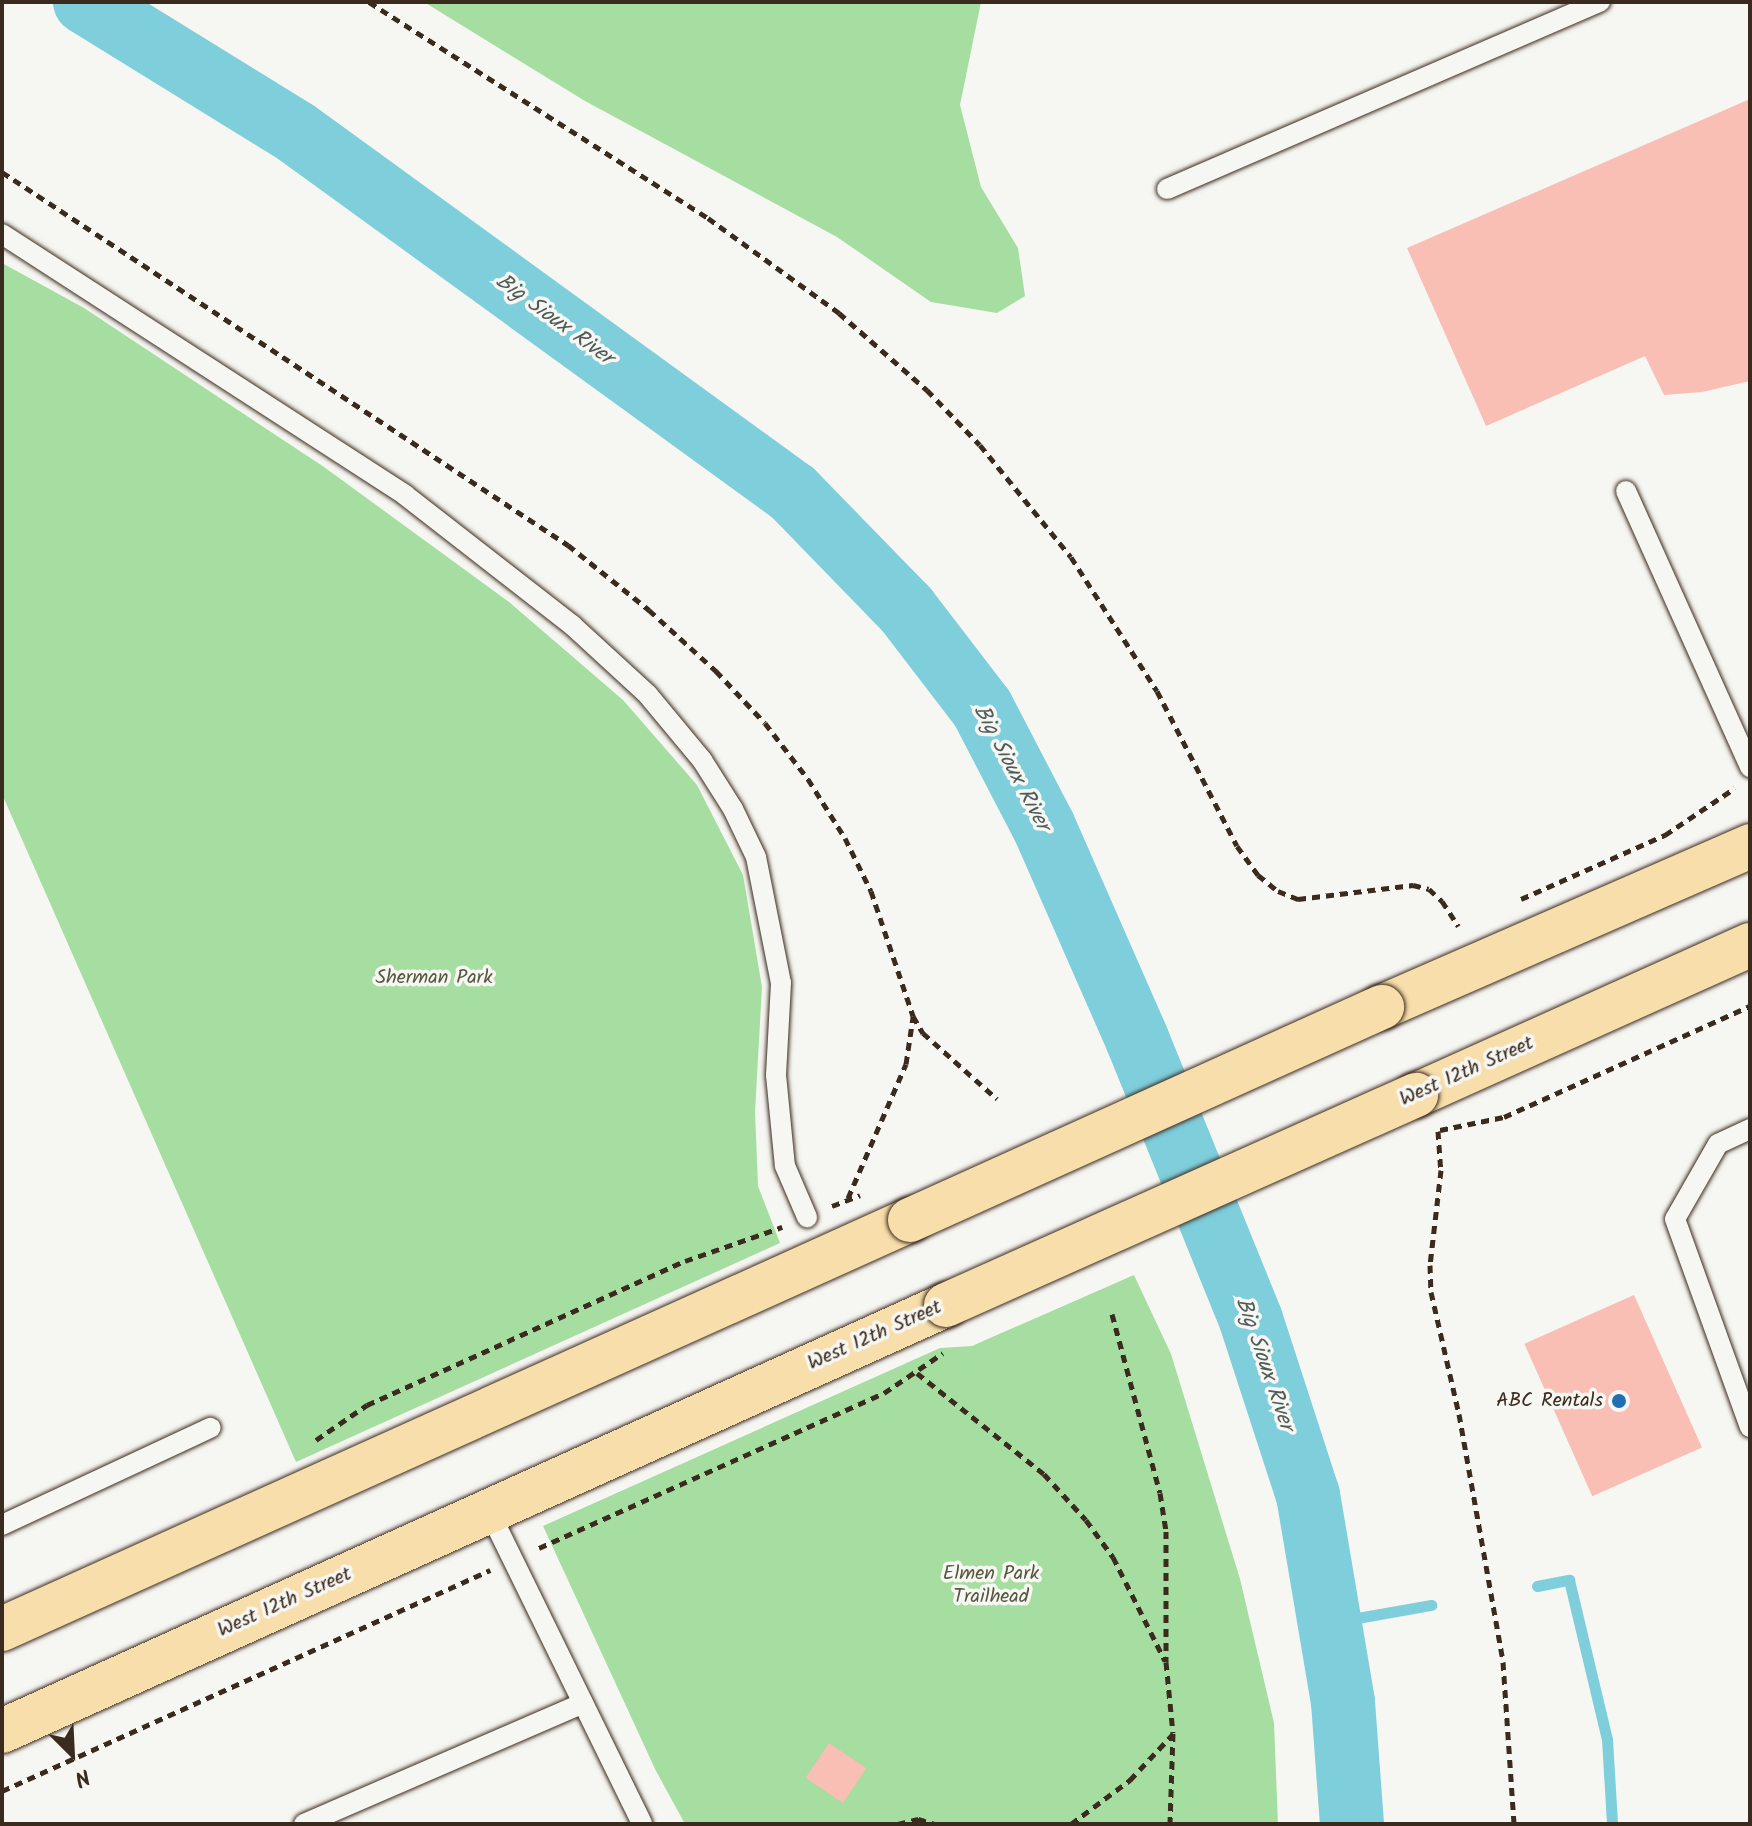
<!DOCTYPE html>
<style>
body{margin:0}
#map{position:relative;width:1752px;height:1826px;overflow:hidden;background:#f6f6f2;font-family:Kalam,sans-serif}
div>[style]{position:absolute}
[style*='--x']{left:calc(var(--x)*1px);top:calc(var(--y)*1px);width:calc(var(--w)*1px);rotate:calc(var(--a)*1deg)}
.green>*{inset:0;background:#a6dda1}
.stream>*{height:11px;margin:-5.5px;padding:0 5.5px;transform-origin:5.5px;border-radius:5.5px;background:#7fcedc}
.river>*{height:64px;margin:-32px;padding:0 32px;transform-origin:32px;border-radius:32px;background:#7fcedc}
.building>*{inset:0;background:#f9beb4;transform-origin:0 0}
.path>*{height:5px;margin-top:-2.5px;transform-origin:0;background:repeating-linear-gradient(90deg,#3b2a1e 0 8px,transparent 0 14px)}
.roads{filter:drop-shadow(0 0 2px #3b2a1e) drop-shadow(0 0 2px #3b2a1e)}
.service>*{height:20px;margin:-10px;padding:0 10px;transform-origin:10px;border-radius:10px;background:#f6f6f2}
.primary>*{height:44px;margin:-22px;padding:0 22px;transform-origin:22px;border-radius:22px;background:#f8deab}
.bridges{filter:drop-shadow(0 0 2px #3b2a1e) drop-shadow(0 0 2px #3b2a1e)}
.primary-bridge>*{height:44px;margin:-22px;padding:0 22px;transform-origin:22px;border-radius:22px;background:#f8deab}
.dots>*{width:22px;height:22px;translate:-50% -50%;box-sizing:border-box;border:4px solid #f6f6f2;border-radius:50%}
span{translate:-50% -50%;white-space:nowrap;text-align:center;line-height:1.15;-webkit-text-stroke:7px #f6f6f2;paint-order:stroke}
.park-label{font-size:20px;color:#56573f}
.street-label{font-size:20px;color:#3b2a1e}
.poi-label{font-size:20px;color:#3b2a1e}
.right{translate:-100% -50%;text-align:right}
.water-label{font-size:22px;color:#4f5b57;font-style:italic}
.frame{position:absolute;inset:0;border:4px solid #3b2a1e;pointer-events:none}
.north{position:absolute;left:32px;top:1714px;width:80px;height:80px;-webkit-text-stroke:6px #f6f6f2;paint-order:stroke;rotate:156deg;font-size:22px;font-weight:700;line-height:32px;text-align:center;color:#3b2a1e}
.north::after{content:'';display:block;margin:auto;width:28px;height:36px;background:#3b2a1e;clip-path:polygon(50% 0,100% 100%,50% 72%,0 100%)}
</style>
<div id="map">
<div class="green">
<i style="clip-path:polygon(424px 2px,981px 2px,960px 105px,981px 187px,1018px 248px,1025px 296px,997px 313px,931px 302px,837px 237px,585px 101px)"></i>
<i style="clip-path:polygon(2px 263px,84px 308px,324px 467px,509px 602px,623px 700px,697px 785px,743px 875px,762px 987px,755px 1112px,758px 1186px,780px 1243px,296px 1462px,2px 794px)"></i>
<i style="clip-path:polygon(1134px 1275px,1171px 1354px,1240px 1579px,1274px 1723px,1278px 1824px,685px 1824px,656px 1771px,543px 1526px,940px 1348px,972px 1346px)"></i>
</div>
<div class="stream">
<i style="--x:1537;--y:1586;--w:33;--a:-11"></i>
<i style="--x:1569;--y:1580;--w:163;--a:76.6"></i>
<i style="--x:1607;--y:1739;--w:85;--a:86.6"></i>
<i style="--x:1329;--y:1623;--w:104;--a:-10"></i>
</div>
<div class="river">
<i style="--x:85;--y:2;--w:249;--a:31.7"></i>
<i style="--x:297;--y:133;--w:613;--a:35.97"></i>
<i style="--x:793;--y:493;--w:162;--a:45.8"></i>
<i style="--x:906;--y:609;--w:125;--a:52.5"></i>
<i style="--x:982;--y:708;--w:134;--a:62.5"></i>
<i style="--x:1044;--y:827;--w:232;--a:66.3"></i>
<i style="--x:1137;--y:1039;--w:303;--a:67.9"></i>
<i style="--x:1251;--y:1320;--w:184;--a:72"></i>
<i style="--x:1308;--y:1495;--w:210;--a:80.4"></i>
<i style="--x:1343;--y:1702;--w:122;--a:85.8"></i>
</div>
<div class="building">
<i style="clip-path:polygon(1750px 99px,1750px 381px,1702px 392px,1664px 395px,1645px 356px,1486px 426px,1407px 248px)"></i>
<i style="left:1634px;top:1295px;width:167px;height:120px;rotate:66deg"></i>
<i style="left:829px;top:1743px;width:45px;height:42px;rotate:34deg"></i>
</div>
<div class="path">
<i style="--x:369;--y:2;--w:402;--a:32.5"></i>
<i style="--x:708;--y:218;--w:162;--a:35.9"></i>
<i style="--x:839;--y:313;--w:117;--a:41.2"></i>
<i style="--x:927;--y:390;--w:76;--a:46.1"></i>
<i style="--x:980;--y:445;--w:144;--a:50.9"></i>
<i style="--x:1071;--y:557;--w:159;--a:57.3"></i>
<i style="--x:1157;--y:691;--w:174;--a:62.7"></i>
<i style="--x:1237;--y:846;--w:36;--a:54"></i>
<i style="--x:1258;--y:875;--w:26;--a:39"></i>
<i style="--x:1278;--y:891;--w:22;--a:22"></i>
<i style="--x:1298;--y:899;--w:116;--a:-6.9"></i>
<i style="--x:1413;--y:885;--w:16;--a:14"></i>
<i style="--x:1429;--y:889;--w:18;--a:43"></i>
<i style="--x:1442;--y:901;--w:30;--a:57"></i>
<i style="--x:2;--y:172;--w:678;--a:33.39"></i>
<i style="--x:568;--y:545;--w:104;--a:38.7"></i>
<i style="--x:649;--y:610;--w:91;--a:42.3"></i>
<i style="--x:716;--y:671;--w:71;--a:46.7"></i>
<i style="--x:765;--y:723;--w:71;--a:52.5"></i>
<i style="--x:808;--y:779;--w:70;--a:57.9"></i>
<i style="--x:845;--y:838;--w:59;--a:63.9"></i>
<i style="--x:871;--y:891;--w:132;--a:71.4"></i>
<i style="--x:913;--y:1016;--w:20;--a:60"></i>
<i style="--x:923;--y:1033;--w:99;--a:41.7"></i>
<i style="--x:1521;--y:899;--w:158;--a:-24"></i>
<i style="--x:1665;--y:835;--w:84;--a:-33.9"></i>
<i style="--x:1440;--y:1130;--w:65;--a:-11.5"></i>
<i style="--x:1504;--y:1117;--w:270;--a:-24.3"></i>
<i style="--x:1438;--y:1131;--w:39;--a:86"></i>
<i style="--x:1441;--y:1170;--w:96;--a:96.6"></i>
<i style="--x:1430;--y:1265;--w:27;--a:88"></i>
<i style="--x:1431;--y:1292;--w:125;--a:77.1"></i>
<i style="--x:1459;--y:1414;--w:252;--a:79.9"></i>
<i style="--x:1503;--y:1662;--w:162;--a:86.1"></i>
<i style="--x:848;--y:1198;--w:146;--a:-66.6"></i>
<i style="--x:906;--y:1064;--w:48;--a:-81.5"></i>
<i style="--x:832;--y:1206;--w:30;--a:-21"></i>
<i style="--x:1112;--y:1314;--w:185;--a:75"></i>
<i style="--x:1160;--y:1493;--w:38;--a:81"></i>
<i style="--x:1166;--y:1531;--w:131;--a:90"></i>
<i style="--x:1166;--y:1662;--w:71;--a:84.4"></i>
<i style="--x:1173;--y:1733;--w:91;--a:91.9"></i>
<i style="--x:917;--y:1373;--w:162;--a:38.5"></i>
<i style="--x:1044;--y:1474;--w:62;--a:47.6"></i>
<i style="--x:1086;--y:1520;--w:46;--a:53.9"></i>
<i style="--x:1113;--y:1557;--w:116;--a:63.4"></i>
<i style="--x:316;--y:1440;--w:62;--a:-34.5"></i>
<i style="--x:367;--y:1405;--w:349;--a:-24.4"></i>
<i style="--x:685;--y:1261;--w:103;--a:-19.3"></i>
<i style="--x:539;--y:1548;--w:378;--a:-24.2"></i>
<i style="--x:884;--y:1393;--w:71;--a:-34.1"></i>
<i style="--x:2;--y:1791;--w:536;--a:-24.36"></i>
<i style="--x:898;--y:1824;--w:21;--a:-14"></i>
<i style="--x:918;--y:1819;--w:17;--a:17"></i>
<i style="--x:1071;--y:1824;--w:74;--a:-36.7"></i>
<i style="--x:1130;--y:1780;--w:63;--a:-46.9"></i>
</div>
<div class="roads">
<div class="service">
<i style="--x:1167;--y:189;--w:472;--a:-23.4"></i>
<i style="--x:2;--y:234;--w:480;--a:32.9"></i>
<i style="--x:405;--y:495;--w:212;--a:37.9"></i>
<i style="--x:572;--y:625;--w:103;--a:42.6"></i>
<i style="--x:648;--y:695;--w:85;--a:50.3"></i>
<i style="--x:702;--y:760;--w:58;--a:57.7"></i>
<i style="--x:733;--y:809;--w:53;--a:64.4"></i>
<i style="--x:756;--y:857;--w:128;--a:78.8"></i>
<i style="--x:781;--y:983;--w:92;--a:93.1"></i>
<i style="--x:776;--y:1075;--w:91;--a:84.4"></i>
<i style="--x:785;--y:1166;--w:56;--a:66.7"></i>
<i style="--x:1626;--y:491;--w:303;--a:65.8"></i>
<i style="--x:1750;--y:1129;--w:35;--a:155"></i>
<i style="--x:1718;--y:1144;--w:86;--a:119.8"></i>
<i style="--x:1675;--y:1219;--w:221;--a:70.2"></i>
<i style="--x:489;--y:1511;--w:348;--a:63.9"></i>
<i style="--x:2;--y:1525;--w:230;--a:-25"></i>
<i style="--x:304;--y:1824;--w:304;--a:-23.4"></i>
</div>
<div class="primary">
<i style="--x:1382;--y:1007;--w:402;--a:-23.6"></i>
<i style="--x:1416;--y:1095;--w:366;--a:-24.2"></i>
<i style="--x:2;--y:1629;--w:996;--a:-24.25"></i>
<i style="--x:2;--y:1731;--w:1036;--a:-24.29"></i>
</div>
</div>
<div class="bridges">
<div class="primary-bridge">
<i style="--x:910;--y:1220;--w:518;--a:-24.29"></i>
<i style="--x:946;--y:1305;--w:515;--a:-24.08"></i>
</div>
</div>
<div class="dots">
<i style="left:1619px;top:1401px;background:#1f6fb2"></i>
</div>
<div class="park-label">
<span style="left:434px;top:978px">Sherman Park</span>
<span style="left:991px;top:1586px">Elmen Park<br>Trailhead</span>
</div>
<div class="street-label">
<span style="left:1467px;top:1072px;rotate:-24deg">West 12th Street</span>
<span style="left:875px;top:1336px;rotate:-24deg">West 12th Street</span>
<span style="left:285px;top:1603px;rotate:-24deg">West 12th Street</span>
</div>
<div class="poi-label">
<span class="right" style="left:1603px;top:1401px">ABC Rentals</span>
</div>
<div class="water-label">
<span style="left:554px;top:320px;rotate:36deg">Big Sioux River</span>
<span style="left:1011px;top:768px;rotate:62deg">Big Sioux River</span>
<span style="left:1264px;top:1364px;rotate:71deg">Big Sioux River</span>
</div>
<div class="frame"></div>
<div class="north">N</div>
</div>
